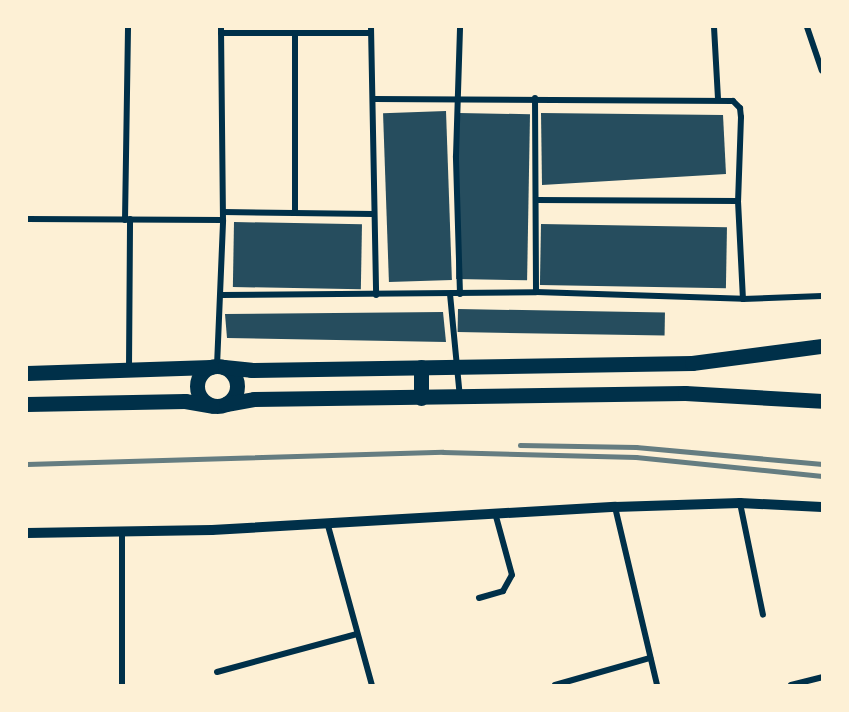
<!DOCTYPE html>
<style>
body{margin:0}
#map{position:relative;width:849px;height:712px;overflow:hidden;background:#fdf0d5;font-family:Lato,sans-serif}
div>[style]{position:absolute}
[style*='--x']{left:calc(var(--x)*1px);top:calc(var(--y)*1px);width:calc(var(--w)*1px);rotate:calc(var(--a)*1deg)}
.building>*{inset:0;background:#264d5e;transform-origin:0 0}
.minor>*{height:6px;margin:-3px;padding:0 3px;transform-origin:3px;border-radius:3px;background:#003049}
.tertiary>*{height:10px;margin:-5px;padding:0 5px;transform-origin:5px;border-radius:5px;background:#003049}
.primary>*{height:15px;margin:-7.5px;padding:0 7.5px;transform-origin:7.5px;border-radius:7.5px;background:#003049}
.primary>.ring{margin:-7.5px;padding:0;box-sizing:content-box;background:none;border:15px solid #003049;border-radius:50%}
.rail>*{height:4.5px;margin:-2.25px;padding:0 2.25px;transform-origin:2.25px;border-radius:2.25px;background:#657d81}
span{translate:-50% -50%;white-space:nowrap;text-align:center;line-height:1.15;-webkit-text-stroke:6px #fdf0d5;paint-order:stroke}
.frame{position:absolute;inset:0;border:28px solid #fdf0d5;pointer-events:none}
</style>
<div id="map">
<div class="building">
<i style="left:446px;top:111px;width:169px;height:63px;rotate:88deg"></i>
<i style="left:459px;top:113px;width:71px;height:166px;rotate:1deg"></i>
<i style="clip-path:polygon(541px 113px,723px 115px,726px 174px,542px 185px)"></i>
<i style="left:234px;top:222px;width:128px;height:65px;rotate:1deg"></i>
<i style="left:541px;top:224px;width:186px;height:61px;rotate:1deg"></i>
<i style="left:458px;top:309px;width:207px;height:23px;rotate:1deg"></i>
<i style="clip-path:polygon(443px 312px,446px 342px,227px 338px,225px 314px)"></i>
</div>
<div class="minor">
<i style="--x:371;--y:27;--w:268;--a:88.9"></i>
<i style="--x:714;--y:27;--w:71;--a:86.8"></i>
<i style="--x:807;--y:27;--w:46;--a:71.2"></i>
<i style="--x:221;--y:33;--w:150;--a:0"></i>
<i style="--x:535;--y:98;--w:194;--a:89.7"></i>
<i style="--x:374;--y:99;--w:359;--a:0.3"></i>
<i style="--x:733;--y:101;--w:10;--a:45"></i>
<i style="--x:740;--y:108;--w:9;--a:84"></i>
<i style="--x:741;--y:117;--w:84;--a:92"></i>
<i style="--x:738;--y:201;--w:98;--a:87.1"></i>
<i style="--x:536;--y:200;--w:202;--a:0.3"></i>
<i style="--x:223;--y:212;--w:150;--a:0.8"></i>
<i style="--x:295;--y:213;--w:179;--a:-90"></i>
<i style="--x:27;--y:219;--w:196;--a:0.3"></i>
<i style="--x:125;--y:220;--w:193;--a:-89.1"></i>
<i style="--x:450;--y:294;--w:103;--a:84.5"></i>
<i style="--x:460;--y:294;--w:138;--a:-91.7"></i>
<i style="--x:456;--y:156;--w:129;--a:-88.2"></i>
<i style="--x:221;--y:295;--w:315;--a:-0.5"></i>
<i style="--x:536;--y:292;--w:207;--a:1.9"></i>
<i style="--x:743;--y:299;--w:79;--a:-2.2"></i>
<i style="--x:217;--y:366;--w:146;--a:-87.6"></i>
<i style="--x:223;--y:220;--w:193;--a:-90.6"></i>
<i style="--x:129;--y:369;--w:150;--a:-89.6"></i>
<i style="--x:740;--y:503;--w:114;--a:78.4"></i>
<i style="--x:615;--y:507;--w:183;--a:76.7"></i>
<i style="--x:327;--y:522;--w:169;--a:74.6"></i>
<i style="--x:479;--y:598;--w:25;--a:-16"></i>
<i style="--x:503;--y:591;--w:18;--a:-61"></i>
<i style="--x:512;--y:575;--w:64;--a:-105.3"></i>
<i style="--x:217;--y:672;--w:145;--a:-15.2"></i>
<i style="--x:122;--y:685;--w:151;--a:-90"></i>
<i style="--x:555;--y:685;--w:99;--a:-15.9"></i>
<i style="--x:791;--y:685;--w:32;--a:-14"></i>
</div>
<div class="tertiary">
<i style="--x:27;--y:533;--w:185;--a:-0.9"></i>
<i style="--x:212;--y:530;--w:404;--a:-3.3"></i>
<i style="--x:615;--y:507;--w:125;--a:-1.8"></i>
<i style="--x:740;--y:503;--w:82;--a:2.8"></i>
</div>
<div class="primary">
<i class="ring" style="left:197px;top:366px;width:25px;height:25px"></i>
<i style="--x:224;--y:367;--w:27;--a:6"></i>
<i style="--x:251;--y:370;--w:441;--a:-0.9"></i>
<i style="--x:692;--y:363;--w:131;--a:-7.5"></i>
<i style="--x:421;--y:367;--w:31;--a:90"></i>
<i style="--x:27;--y:373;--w:184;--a:-1.9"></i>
<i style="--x:27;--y:404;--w:158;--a:-1.1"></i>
<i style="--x:185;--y:401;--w:28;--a:10"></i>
<i style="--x:226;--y:404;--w:28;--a:-10"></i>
<i style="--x:254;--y:399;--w:431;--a:-0.8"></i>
<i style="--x:685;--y:393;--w:137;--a:3.3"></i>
</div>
<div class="rail">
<i style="--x:520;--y:445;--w:116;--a:1"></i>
<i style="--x:636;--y:447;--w:187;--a:5.2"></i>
<i style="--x:27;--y:464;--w:416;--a:-1.7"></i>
<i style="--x:443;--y:452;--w:193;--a:1.5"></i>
<i style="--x:636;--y:457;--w:187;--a:5.8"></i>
</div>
<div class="frame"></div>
</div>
